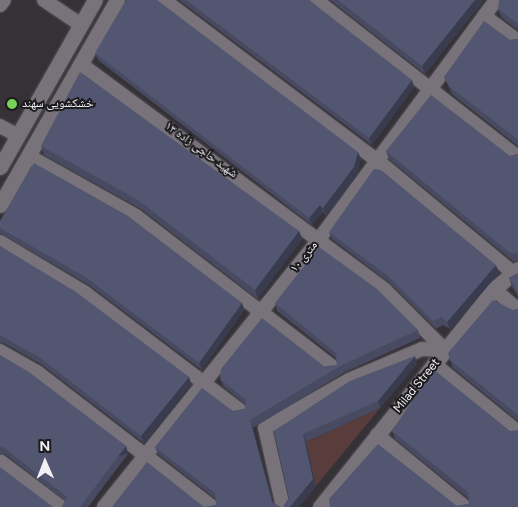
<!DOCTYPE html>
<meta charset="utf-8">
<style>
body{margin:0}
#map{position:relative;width:518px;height:507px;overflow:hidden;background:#353137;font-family:Figtree,"Noto Naskh Arabic",sans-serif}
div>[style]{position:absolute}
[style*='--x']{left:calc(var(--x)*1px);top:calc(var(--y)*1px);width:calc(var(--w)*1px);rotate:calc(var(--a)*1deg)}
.green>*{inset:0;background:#583d3c}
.roads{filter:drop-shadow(0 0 1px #535155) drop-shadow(0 0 1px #535155)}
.street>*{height:14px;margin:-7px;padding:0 7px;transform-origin:7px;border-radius:7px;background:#78737a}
.secondary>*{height:15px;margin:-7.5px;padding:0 7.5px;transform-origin:7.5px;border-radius:7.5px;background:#78737a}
.wall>*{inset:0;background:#474a60}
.shaded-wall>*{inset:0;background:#393c4e;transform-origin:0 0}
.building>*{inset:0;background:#525670}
.dots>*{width:14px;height:14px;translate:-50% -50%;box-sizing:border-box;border:2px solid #1b1a1c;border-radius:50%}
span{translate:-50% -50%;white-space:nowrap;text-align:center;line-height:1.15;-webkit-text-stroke:4px #1b1a1c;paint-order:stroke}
.poi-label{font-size:12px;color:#f1eff3}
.left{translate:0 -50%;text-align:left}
.street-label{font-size:12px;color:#f1eff3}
.north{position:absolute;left:20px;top:437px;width:50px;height:50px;-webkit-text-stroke:4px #1b1a1c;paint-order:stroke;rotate:359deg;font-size:14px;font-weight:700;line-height:20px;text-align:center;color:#f1eff3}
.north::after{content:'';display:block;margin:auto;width:18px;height:22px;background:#f1eff3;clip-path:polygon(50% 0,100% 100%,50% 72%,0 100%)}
</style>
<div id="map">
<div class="green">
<i style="clip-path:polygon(380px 408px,316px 486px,304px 443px)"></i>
</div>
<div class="roads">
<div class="street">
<i style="--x:44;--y:0;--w:45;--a:34"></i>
<i style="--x:164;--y:0;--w:268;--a:37"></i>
<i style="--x:378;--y:161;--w:174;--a:39.6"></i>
<i style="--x:316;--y:0;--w:256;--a:37.9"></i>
<i style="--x:0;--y:5;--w:6;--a:-51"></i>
<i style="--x:484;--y:16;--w:42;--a:36.3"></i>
<i style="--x:81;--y:64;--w:379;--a:36.6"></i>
<i style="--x:385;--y:290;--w:85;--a:45"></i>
<i style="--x:0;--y:126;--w:21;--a:29"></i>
<i style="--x:29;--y:156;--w:123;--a:29.3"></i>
<i style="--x:136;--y:216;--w:248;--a:37.5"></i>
<i style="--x:0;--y:242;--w:98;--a:30.8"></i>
<i style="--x:84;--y:292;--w:197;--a:37.2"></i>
<i style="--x:494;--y:289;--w:32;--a:41"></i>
<i style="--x:0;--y:351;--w:43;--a:29.6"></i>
<i style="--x:37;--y:372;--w:221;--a:37.6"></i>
<i style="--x:434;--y:364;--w:108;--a:39"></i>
<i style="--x:377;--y:435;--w:114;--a:39.3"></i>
<i style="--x:0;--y:461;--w:76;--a:37"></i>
<i style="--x:104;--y:507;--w:345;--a:-51.2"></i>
<i style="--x:320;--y:238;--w:296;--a:-53.5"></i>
<i style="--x:283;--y:507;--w:81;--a:-102.8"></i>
<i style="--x:265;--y:428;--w:97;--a:-29.7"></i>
<i style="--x:349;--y:380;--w:79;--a:-23"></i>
<i style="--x:422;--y:349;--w:23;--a:2"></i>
</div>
<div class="secondary">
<i style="--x:0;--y:167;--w:192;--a:-60.4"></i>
<i style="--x:0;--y:205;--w:236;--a:-60.3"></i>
<i style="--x:320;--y:507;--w:279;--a:-51.4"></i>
<i style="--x:494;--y:289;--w:31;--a:-40"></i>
</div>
</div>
<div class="wall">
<i style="clip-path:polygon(179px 0,309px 0,414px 87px,372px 145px)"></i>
<i style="clip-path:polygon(330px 0,484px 0,425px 74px)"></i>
<i style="clip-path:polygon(518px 0,518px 30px,501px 17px,498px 9px)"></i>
<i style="clip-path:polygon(518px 39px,518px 146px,452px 94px,444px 77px,510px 40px)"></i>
<i style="clip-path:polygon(95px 53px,361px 159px,357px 174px,326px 216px,323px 212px,312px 225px,98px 60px)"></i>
<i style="clip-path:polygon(41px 146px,299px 231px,302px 239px,258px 299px,141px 209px,44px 155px)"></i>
<i style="clip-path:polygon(386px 151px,510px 156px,518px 154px,518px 262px,513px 261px,389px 159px)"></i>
<i style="clip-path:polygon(0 221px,242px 303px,244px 310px,202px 370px,89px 285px,0 233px)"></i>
<i style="clip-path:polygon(329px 232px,499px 273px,450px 329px,443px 325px,436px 329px,390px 283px,332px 239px)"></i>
<i style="clip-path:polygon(0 246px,189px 377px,191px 384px,144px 443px,41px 364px,4px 343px,0 344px)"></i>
<i style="clip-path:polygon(518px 273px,518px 296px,512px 287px,509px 278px)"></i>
<i style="clip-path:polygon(275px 303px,418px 330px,420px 338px,345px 372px,253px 428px,273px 502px,204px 507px,216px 505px,216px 499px,158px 454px,155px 447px,233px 411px,245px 409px,246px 405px,223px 386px,220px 379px,337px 365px,336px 358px,277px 311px)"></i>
<i style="clip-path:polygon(518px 309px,518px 421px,453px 368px,450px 360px,513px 310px)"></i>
<i style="clip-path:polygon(0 355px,126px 446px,128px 454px,88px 507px,62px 507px,65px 501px,5px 454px,0 455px)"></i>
<i style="clip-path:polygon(417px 364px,380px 408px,306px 442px,316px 486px,299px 507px,283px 507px,289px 498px,274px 431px)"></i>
<i style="clip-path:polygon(392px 431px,510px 431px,518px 507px,457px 506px,469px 504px,468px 498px,395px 439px)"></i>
</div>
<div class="shaded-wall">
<i style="clip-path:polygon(475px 0,484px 0,425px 74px,422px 66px)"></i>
<i style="clip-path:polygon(412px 80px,414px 87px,372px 145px,369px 138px)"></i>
<i style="clip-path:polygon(358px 152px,361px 159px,357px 174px,326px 216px,323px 208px)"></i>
<i style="clip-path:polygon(320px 205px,323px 212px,312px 225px,309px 218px)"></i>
<i style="clip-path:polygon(299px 231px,302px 239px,258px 299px,255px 290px)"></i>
<i style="clip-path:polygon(496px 265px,499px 273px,450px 329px,447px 322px)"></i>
<i style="clip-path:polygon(242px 303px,244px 310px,202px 370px,199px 363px)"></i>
<i style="clip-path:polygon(415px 356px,417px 364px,380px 408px,378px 401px)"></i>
<i style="clip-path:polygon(189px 377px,191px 384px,144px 443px,141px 436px)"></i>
<i style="clip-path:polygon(250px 420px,253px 428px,274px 507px,272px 502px)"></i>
<i style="clip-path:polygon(303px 434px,306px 442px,316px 486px,299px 507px,290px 507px)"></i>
<i style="left:126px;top:446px;width:8px;height:76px;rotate:76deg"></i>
</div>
<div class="building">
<i style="clip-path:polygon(126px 0,157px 0,358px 152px,354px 167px,323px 208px,320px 205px,309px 218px,95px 53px)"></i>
<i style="clip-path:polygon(186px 0,309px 0,412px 80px,369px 138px)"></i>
<i style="clip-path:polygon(338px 0,475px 0,422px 66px)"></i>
<i style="clip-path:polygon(499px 0,518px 0,518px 24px,498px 9px)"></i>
<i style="clip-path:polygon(484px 21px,510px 40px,518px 39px,518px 140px,449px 86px,444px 77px)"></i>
<i style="clip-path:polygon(80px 72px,299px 231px,255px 290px,138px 200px,41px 146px)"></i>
<i style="clip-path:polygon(431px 95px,510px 156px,518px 154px,518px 254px,510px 253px,386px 151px)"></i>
<i style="clip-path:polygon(34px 163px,128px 216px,242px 303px,199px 363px,87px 278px,0 228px,0 221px)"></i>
<i style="clip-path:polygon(374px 169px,381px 170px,496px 265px,447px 322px,441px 317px,433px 321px,388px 276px,329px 232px)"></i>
<i style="clip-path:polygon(0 246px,76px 292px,189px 377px,141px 436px,39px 357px,1px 336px,0 336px)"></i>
<i style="clip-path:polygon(319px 247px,377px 289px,418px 330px,342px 365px,250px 420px,272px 502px,281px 507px,112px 507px,147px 462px,204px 507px,216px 505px,215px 493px,155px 447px,202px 388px,233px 411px,245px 409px,246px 400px,220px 379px,221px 369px,262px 318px,325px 367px,337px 365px,336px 353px,275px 303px)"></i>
<i style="clip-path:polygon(518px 273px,518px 292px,509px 278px)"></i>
<i style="clip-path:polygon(493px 300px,513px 310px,518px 309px,518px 415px,450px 360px,448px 353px)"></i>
<i style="clip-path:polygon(0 355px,29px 372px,126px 446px,80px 507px,62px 507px,67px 497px,3px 447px,0 447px)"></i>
<i style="clip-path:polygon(415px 356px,378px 401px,303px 434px,313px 479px,290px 507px,283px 507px,289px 498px,274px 431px,350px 381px)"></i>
<i style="clip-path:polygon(433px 369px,510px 431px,518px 430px,518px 507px,330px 507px,329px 499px,378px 444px,457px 506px,469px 504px,468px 492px,392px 431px)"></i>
<i style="clip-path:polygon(0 467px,53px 507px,57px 507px,0 507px)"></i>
</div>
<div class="dots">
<i style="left:12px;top:104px;background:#78d158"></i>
</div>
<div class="poi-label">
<span class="left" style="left:22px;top:104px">خشکشویی سهند</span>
</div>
<div class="street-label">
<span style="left:201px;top:150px;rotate:36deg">شهید حاجی زاده ۱۳</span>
<span style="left:304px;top:257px;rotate:-51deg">۱۰ متری</span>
<span style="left:417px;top:386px;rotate:-51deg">Milad Street</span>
</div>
<div class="north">N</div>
</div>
